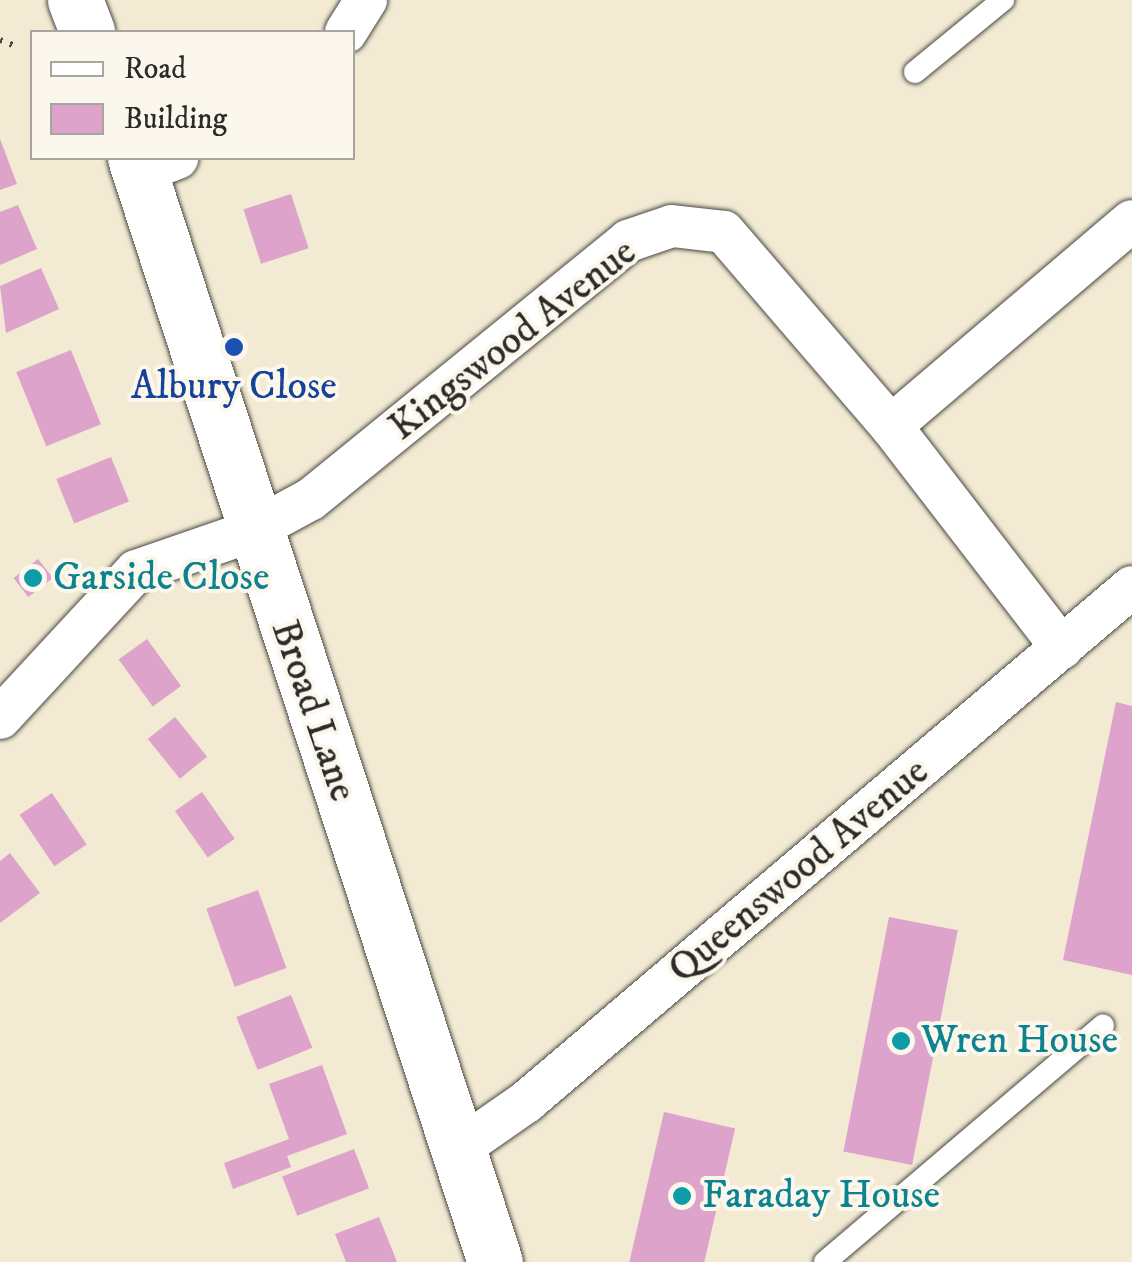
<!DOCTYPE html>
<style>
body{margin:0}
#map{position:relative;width:1132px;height:1262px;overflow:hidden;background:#f2ead2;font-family:"IM FELL DW Pica",serif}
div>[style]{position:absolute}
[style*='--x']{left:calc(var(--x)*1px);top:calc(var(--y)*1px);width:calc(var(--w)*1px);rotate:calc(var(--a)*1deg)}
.building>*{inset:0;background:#dda3ca;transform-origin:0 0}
.path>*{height:6px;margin-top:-3px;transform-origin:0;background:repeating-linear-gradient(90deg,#494844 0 2.5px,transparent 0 10.5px)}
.roads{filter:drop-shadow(0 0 2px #494844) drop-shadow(0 0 2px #494844)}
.service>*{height:22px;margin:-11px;padding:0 11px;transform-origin:11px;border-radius:11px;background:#fff}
.minor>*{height:42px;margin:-21px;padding:0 21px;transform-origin:21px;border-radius:21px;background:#fff}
.tertiary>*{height:55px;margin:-27.5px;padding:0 27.5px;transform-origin:27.5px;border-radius:27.5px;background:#fff}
.dots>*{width:28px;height:28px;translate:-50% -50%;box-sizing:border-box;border:5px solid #fbf7ec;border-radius:50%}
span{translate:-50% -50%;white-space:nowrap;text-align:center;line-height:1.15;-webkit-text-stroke:8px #fbf7ec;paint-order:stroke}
.street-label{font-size:40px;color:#2b2b2b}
.transit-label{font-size:40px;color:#164399}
.culture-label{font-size:40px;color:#0d838f}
.left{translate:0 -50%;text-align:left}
.legend{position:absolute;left:30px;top:30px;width:325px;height:130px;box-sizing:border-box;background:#fbf7ec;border:2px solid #a8a59f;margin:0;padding:12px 18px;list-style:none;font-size:30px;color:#2b2b2b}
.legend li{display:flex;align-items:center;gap:20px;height:50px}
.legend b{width:50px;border:2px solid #a8a59f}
</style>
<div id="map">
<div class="building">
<i style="clip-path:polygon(0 139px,17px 184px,0 190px)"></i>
<i style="left:291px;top:194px;width:57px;height:50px;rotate:72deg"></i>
<i style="clip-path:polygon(18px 205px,37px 249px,0 265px,0 212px)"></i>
<i style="clip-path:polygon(41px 268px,59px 309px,6px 333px,0 286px)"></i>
<i style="left:71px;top:350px;width:80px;height:59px;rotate:68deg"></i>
<i style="left:111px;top:457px;width:48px;height:59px;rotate:68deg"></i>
<i style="left:38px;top:559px;width:24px;height:31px;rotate:52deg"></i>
<i style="left:147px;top:639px;width:58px;height:35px;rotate:54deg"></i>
<i style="clip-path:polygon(1116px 702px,1132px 706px,1132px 975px,1063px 960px)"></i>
<i style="left:175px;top:717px;width:51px;height:35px;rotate:51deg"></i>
<i style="left:202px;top:792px;width:57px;height:33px;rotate:55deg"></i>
<i style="left:52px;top:793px;width:62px;height:39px;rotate:56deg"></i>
<i style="clip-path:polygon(10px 853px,40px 893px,0 923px,0 861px)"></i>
<i style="left:258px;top:890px;width:83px;height:55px;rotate:70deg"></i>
<i style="left:889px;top:917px;width:70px;height:239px;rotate:11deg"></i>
<i style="left:291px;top:995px;width:57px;height:59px;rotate:68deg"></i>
<i style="clip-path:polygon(322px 1065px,347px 1134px,287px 1156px,291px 1167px,233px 1189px,224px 1163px,289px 1139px,269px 1084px)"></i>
<i style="left:664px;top:1112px;width:73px;height:154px;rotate:13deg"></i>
<i style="left:354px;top:1149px;width:42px;height:77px;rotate:69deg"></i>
<i style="clip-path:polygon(379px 1217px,397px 1262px,346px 1262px,335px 1234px)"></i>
</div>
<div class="path">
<i style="--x:0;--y:40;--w:17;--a:21"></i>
</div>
<div class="roads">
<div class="service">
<i style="--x:915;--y:72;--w:114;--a:-39.3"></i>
<i style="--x:825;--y:1262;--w:365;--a:-40.4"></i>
</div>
<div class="minor">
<i style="--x:346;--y:32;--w:38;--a:-58"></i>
<i style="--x:141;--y:172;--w:39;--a:-21"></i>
<i style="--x:891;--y:426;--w:316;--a:-40.4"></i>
<i style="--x:0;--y:718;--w:200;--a:-47.2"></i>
<i style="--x:136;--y:571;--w:123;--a:-19"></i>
<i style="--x:252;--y:531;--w:67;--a:-28.5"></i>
<i style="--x:311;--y:499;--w:409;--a:-39.1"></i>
<i style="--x:628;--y:241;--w:46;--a:-18.8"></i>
<i style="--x:672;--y:226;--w:52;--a:6.6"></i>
<i style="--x:724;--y:232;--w:256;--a:49.3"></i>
<i style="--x:891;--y:426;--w:280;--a:52.4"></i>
<i style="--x:460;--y:1148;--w:80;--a:-34.9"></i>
<i style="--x:526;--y:1102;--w:795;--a:-40.36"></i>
</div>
<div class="tertiary">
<i style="--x:75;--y:0;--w:34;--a:69"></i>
<i style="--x:135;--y:158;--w:1161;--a:71.94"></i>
</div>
</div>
<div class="dots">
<i style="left:234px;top:347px;background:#1a4fb4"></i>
<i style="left:33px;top:578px;background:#0f9aa8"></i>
<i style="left:901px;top:1041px;background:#0f9aa8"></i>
<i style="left:682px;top:1196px;background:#0f9aa8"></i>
</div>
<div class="street-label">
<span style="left:513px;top:340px;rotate:-38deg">Kingswood Avenue</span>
<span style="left:313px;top:711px;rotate:71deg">Broad Lane</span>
<span style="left:799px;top:871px;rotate:-40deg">Queenswood Avenue</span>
</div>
<div class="transit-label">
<span style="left:234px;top:387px">Albury Close</span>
</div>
<div class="culture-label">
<span class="left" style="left:53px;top:578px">Garside Close</span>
<span class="left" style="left:921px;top:1041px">Wren House</span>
<span class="left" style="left:702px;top:1196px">Faraday House</span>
</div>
<ul class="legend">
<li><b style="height:12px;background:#fff"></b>Road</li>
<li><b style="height:28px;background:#dda3ca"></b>Building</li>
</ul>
</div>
